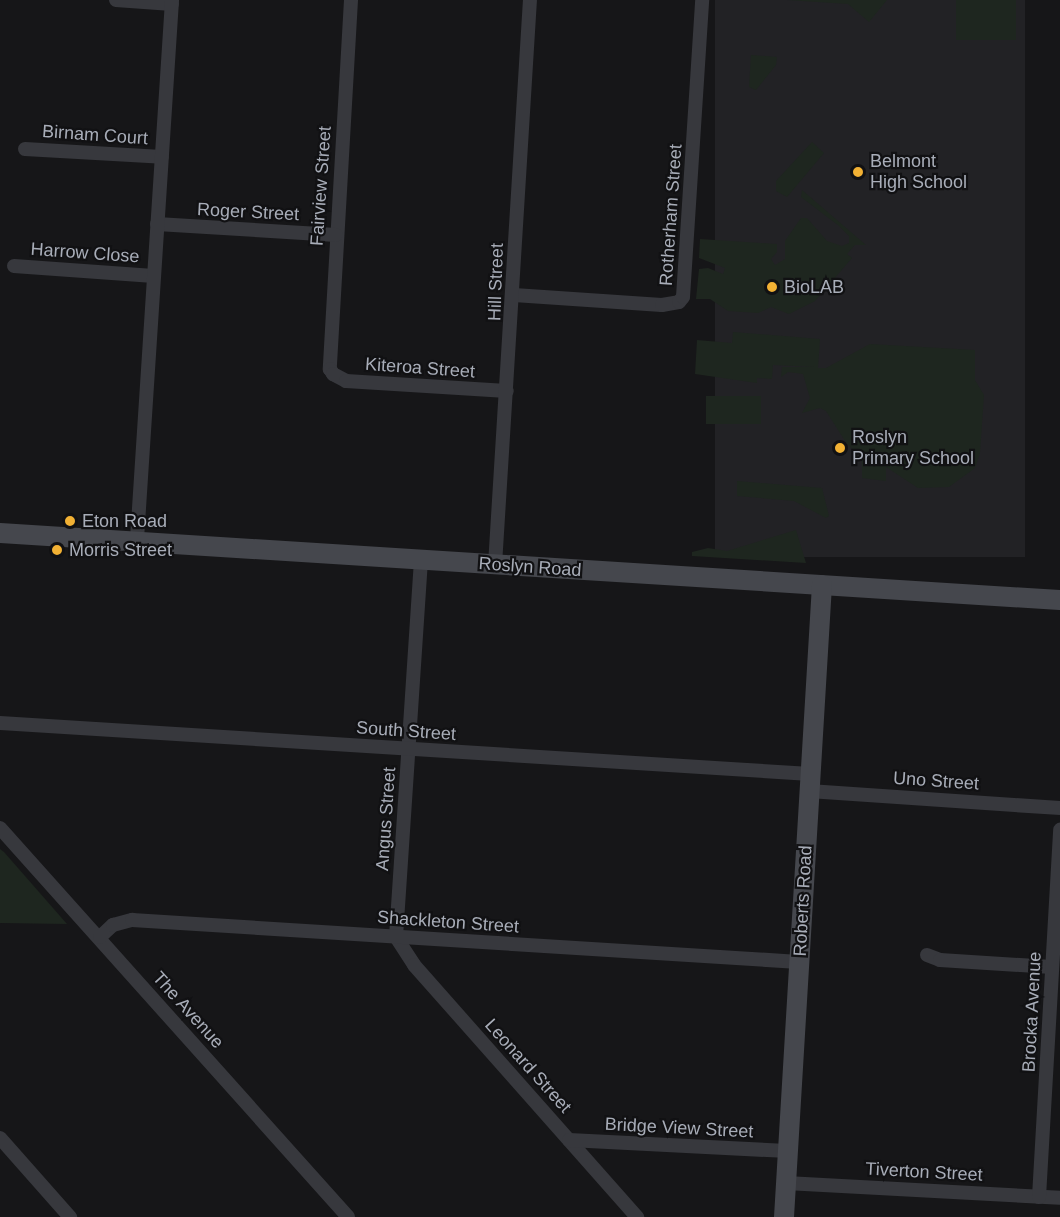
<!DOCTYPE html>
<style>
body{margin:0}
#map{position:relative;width:1060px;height:1217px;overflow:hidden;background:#161618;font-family:Arial,sans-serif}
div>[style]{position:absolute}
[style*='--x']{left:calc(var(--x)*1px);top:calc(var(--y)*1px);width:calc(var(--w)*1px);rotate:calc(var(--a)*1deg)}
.built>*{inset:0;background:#222225;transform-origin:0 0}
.green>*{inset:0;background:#1e261f;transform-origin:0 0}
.street>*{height:14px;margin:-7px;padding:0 7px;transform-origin:7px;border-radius:7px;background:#37383d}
.secondary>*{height:20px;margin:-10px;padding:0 10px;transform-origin:10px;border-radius:10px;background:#45474d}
.dots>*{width:16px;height:16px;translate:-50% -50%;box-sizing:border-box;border:3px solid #111113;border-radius:50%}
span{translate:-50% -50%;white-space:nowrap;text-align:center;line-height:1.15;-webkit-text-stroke:4.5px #111113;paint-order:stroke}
.street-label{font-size:18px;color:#a8adb8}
.poi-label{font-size:18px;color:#a8adb8}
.left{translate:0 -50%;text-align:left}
</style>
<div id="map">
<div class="built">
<i style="left:715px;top:0;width:310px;height:557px"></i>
</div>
<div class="green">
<i style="clip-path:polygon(787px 0,887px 0,869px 22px,848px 4px)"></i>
<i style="left:956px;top:0;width:60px;height:40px"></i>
<i style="clip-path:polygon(751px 55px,777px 57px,776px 65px,756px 90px,749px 87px)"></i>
<i style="clip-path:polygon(812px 142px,824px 153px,787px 197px,776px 191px,776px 181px)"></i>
<i style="clip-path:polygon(802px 190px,866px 245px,855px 245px,847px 254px,852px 258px,815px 301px,789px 314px,771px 307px,758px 313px,728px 311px,710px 299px,696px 299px,699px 269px,708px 268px,723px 274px,725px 268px,699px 258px,700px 239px,777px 244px,777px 252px,771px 259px,775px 265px,785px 259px,785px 241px,801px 218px,807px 218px,827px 241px,842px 246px,849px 243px,849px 236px,839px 226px,801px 197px)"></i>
<i style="clip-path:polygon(733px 332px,820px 339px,818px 368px,826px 368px,870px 344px,975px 350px,975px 380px,984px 395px,980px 453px,975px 468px,949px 487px,918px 488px,886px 467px,886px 481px,862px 478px,862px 457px,847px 444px,826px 411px,820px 408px,802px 413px,810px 398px,803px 374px,788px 372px,781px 377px,782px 367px,815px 367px,773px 365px,772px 379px,757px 378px,757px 383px,695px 374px,697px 340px,732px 343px)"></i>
<i style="left:706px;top:396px;width:55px;height:28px"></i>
<i style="clip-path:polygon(737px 481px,822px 488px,829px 516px,826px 518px,794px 501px,737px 496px)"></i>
<i style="clip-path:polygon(796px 530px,806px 563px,692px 556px,692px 552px,708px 548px,727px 551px)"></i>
<i style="clip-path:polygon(0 849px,4px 852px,67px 924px,0 923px)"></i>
</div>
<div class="street">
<i style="--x:116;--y:0;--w:56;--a:4.1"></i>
<i style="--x:351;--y:0;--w:370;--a:93.3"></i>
<i style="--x:330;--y:369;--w:6;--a:59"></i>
<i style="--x:333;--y:374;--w:15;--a:28"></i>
<i style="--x:346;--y:381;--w:161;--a:3.6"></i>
<i style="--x:25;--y:149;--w:137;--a:3.3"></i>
<i style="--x:157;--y:224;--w:179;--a:3.5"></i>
<i style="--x:14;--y:266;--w:140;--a:4.1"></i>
<i style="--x:514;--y:295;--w:148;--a:3.9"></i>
<i style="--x:662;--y:305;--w:17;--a:-10"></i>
<i style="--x:679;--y:302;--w:6;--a:-51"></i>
<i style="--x:683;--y:297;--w:298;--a:-86.3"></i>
<i style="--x:137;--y:539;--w:540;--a:-86.28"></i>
<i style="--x:421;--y:560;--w:378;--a:93.8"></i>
<i style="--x:396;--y:937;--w:33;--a:57"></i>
<i style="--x:414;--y:965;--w:337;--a:48.5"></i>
<i style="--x:495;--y:565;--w:566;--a:-86.46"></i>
<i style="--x:0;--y:723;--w:812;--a:3.6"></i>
<i style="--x:809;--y:791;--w:252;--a:3.9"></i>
<i style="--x:0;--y:828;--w:522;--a:48.18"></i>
<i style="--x:100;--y:937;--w:18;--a:-43"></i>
<i style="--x:113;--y:925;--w:20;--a:-15"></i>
<i style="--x:132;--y:920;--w:668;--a:3.6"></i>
<i style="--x:927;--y:955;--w:14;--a:21"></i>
<i style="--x:940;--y:960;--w:112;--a:3.6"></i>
<i style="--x:0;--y:1138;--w:106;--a:48.5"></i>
<i style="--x:569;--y:1140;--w:219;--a:2.9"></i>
<i style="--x:786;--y:1183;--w:274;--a:3.1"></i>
<i style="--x:1039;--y:1197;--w:368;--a:-86.7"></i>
</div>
<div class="secondary">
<i style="--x:0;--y:533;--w:1062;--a:3.62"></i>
<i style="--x:784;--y:1217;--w:633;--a:-86.56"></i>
</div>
<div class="dots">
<i style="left:858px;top:172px;background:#f2b134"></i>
<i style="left:772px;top:287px;background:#f2b134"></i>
<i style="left:840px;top:448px;background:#f2b134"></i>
<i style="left:70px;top:521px;background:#f2b134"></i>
<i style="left:57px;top:550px;background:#f2b134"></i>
</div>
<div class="street-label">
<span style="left:95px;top:135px;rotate:4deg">Birnam Court</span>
<span style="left:321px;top:186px;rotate:-86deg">Fairview Street</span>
<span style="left:248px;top:212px;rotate:3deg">Roger Street</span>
<span style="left:671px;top:215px;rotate:-86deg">Rotherham Street</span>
<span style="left:85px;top:253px;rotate:4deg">Harrow Close</span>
<span style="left:496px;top:282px;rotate:-88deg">Hill Street</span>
<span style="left:420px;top:368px;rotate:4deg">Kiteroa Street</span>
<span style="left:530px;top:567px;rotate:4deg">Roslyn Road</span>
<span style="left:406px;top:731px;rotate:4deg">South Street</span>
<span style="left:936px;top:781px;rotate:4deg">Uno Street</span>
<span style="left:386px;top:819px;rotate:-86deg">Angus Street</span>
<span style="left:803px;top:901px;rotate:-87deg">Roberts Road</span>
<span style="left:448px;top:922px;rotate:4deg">Shackleton Street</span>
<span style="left:188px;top:1010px;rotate:48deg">The Avenue</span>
<span style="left:1032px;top:1012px;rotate:-87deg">Brocka Avenue</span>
<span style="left:528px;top:1066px;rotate:48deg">Leonard Street</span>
<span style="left:679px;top:1128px;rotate:3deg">Bridge View Street</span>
<span style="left:924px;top:1172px;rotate:3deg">Tiverton Street</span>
</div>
<div class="poi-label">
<span class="left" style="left:870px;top:172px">Belmont<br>High School</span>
<span class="left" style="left:784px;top:287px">BioLAB</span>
<span class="left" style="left:852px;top:448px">Roslyn<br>Primary School</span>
<span class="left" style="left:82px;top:521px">Eton Road</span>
<span class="left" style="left:69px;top:550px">Morris Street</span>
</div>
</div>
